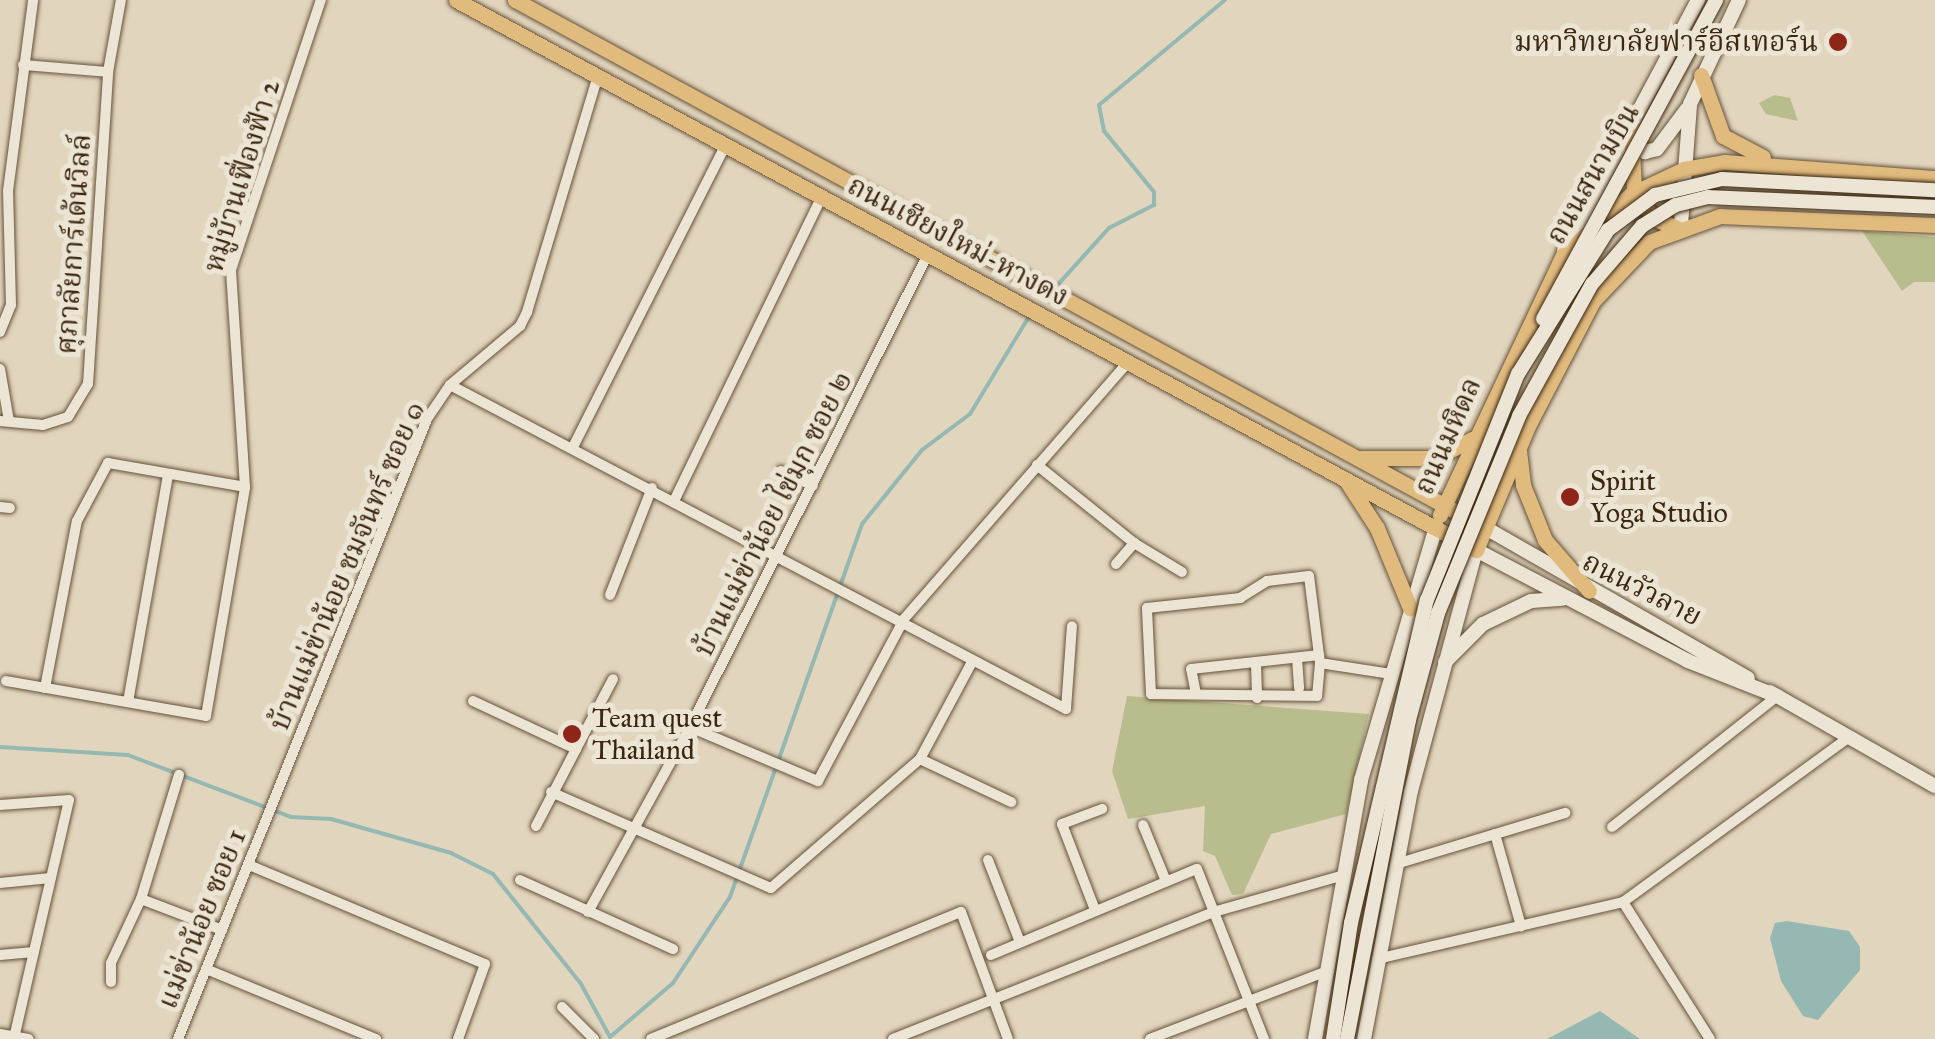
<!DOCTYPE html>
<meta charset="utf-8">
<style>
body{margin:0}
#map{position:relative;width:1935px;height:1039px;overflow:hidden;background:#e2d5bd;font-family:"IM FELL Great Primer","Noto Serif Thai",serif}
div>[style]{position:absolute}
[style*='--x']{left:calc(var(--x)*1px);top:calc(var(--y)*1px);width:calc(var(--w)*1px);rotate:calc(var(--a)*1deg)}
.green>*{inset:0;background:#b9bc8d}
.water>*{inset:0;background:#95b8b2}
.stream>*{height:4px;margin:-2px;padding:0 2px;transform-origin:2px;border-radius:2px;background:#95b8b2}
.roads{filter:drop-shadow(0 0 2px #65523a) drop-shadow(0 0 2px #65523a)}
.minor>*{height:10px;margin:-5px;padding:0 5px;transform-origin:5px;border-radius:5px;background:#ece4d4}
.secondary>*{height:14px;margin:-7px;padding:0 7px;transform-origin:7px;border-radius:7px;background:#ece4d4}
.primary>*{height:15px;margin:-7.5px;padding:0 7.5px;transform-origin:7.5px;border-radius:7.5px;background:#e1ba7e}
.bridges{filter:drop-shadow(0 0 2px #3b260f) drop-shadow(0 0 2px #3b260f)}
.secondary-bridge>*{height:14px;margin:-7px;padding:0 7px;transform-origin:7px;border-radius:7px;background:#ece4d4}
.dots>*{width:28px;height:28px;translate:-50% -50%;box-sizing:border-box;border:5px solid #ece4d4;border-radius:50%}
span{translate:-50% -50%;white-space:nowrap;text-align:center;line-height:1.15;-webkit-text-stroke:10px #ece4d4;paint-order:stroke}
.poi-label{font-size:28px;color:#3b260f}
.right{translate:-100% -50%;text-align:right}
.left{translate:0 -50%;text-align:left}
.street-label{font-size:28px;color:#3b260f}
</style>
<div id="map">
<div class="green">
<i style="clip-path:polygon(1774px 95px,1790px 98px,1798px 121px,1766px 114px,1759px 103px)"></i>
<i style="clip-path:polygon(1862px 231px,1935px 237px,1935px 282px,1914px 282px,1902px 291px)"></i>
<i style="clip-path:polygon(1127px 696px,1369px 714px,1346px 814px,1271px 834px,1243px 894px,1232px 895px,1215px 856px,1203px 851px,1205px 806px,1128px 819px,1112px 771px)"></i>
</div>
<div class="water">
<i style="clip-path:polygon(1787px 921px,1849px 931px,1860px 947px,1860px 970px,1818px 1020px,1803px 1016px,1781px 981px,1770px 938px,1775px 923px)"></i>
<i style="clip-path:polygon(1600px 1011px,1640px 1039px,1547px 1039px)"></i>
</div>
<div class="stream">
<i style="--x:1053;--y:290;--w:84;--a:-47.9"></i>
<i style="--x:1109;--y:228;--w:51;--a:-27.1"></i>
<i style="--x:1154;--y:205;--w:13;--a:-90"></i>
<i style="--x:1154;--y:192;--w:79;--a:-129.3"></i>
<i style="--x:1104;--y:131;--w:26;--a:-101"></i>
<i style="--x:1099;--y:105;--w:164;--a:-39.8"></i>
<i style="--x:0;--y:747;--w:128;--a:3.6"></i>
<i style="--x:128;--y:755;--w:174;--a:20.8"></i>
<i style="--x:291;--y:817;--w:40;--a:2.9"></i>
<i style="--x:331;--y:819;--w:125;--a:15.8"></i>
<i style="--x:451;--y:853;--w:47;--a:26.6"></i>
<i style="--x:493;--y:874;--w:141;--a:51.3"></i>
<i style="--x:581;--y:984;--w:60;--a:61.3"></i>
<i style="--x:610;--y:1037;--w:83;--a:-40.6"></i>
<i style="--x:673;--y:983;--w:103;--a:-56.5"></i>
<i style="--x:730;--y:897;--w:396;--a:-70.5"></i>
<i style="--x:862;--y:524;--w:95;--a:-51"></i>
<i style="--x:922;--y:450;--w:60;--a:-36.9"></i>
<i style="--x:970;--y:414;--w:116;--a:-58.8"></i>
</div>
<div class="roads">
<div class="minor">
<i style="--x:23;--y:65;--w:85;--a:4.7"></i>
<i style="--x:0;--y:332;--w:29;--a:-68"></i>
<i style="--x:11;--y:305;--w:114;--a:-91.5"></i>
<i style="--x:8;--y:191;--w:193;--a:-82.5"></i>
<i style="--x:0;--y:369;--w:53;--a:80.2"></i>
<i style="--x:450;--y:385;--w:696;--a:27.74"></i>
<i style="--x:1066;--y:709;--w:83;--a:-85.9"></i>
<i style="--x:0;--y:421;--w:43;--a:5.3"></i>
<i style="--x:43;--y:425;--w:26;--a:-18"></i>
<i style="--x:68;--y:417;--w:39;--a:-59"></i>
<i style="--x:88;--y:384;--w:313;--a:-86.3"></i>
<i style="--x:108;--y:72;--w:73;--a:-79.8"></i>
<i style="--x:573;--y:447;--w:339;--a:-63.2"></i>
<i style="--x:1037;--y:465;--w:124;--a:38.8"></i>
<i style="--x:1134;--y:543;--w:56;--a:31.1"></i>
<i style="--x:781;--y:471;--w:35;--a:25"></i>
<i style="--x:674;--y:501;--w:339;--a:-64.1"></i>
<i style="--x:0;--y:507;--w:10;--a:6"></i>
<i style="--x:1116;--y:564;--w:28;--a:-49"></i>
<i style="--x:1309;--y:576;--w:88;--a:82.8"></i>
<i style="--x:1320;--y:663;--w:33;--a:95"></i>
<i style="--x:1317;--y:696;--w:166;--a:-179.3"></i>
<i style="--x:1151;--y:694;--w:86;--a:-92.7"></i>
<i style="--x:1147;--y:608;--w:94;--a:-6.1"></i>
<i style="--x:1240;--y:598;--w:32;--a:-32"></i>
<i style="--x:1267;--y:581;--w:42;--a:-6.8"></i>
<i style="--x:610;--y:595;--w:115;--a:-68.6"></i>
<i style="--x:1297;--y:658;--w:30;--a:86"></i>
<i style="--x:1320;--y:663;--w:72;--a:8.8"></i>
<i style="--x:1256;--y:665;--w:33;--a:88"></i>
<i style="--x:6;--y:681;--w:203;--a:9.9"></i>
<i style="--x:206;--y:716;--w:232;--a:-80.3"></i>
<i style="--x:245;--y:487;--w:217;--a:-93.7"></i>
<i style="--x:231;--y:270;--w:285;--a:-71.6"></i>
<i style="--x:45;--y:688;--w:170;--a:-79.2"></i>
<i style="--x:77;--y:521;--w:66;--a:-61.9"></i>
<i style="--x:108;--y:463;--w:139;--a:9.9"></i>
<i style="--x:1196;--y:694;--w:25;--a:-101"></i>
<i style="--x:1191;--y:669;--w:129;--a:-6.2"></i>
<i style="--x:473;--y:701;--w:114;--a:25"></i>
<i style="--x:576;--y:749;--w:79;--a:-62.1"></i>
<i style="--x:128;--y:702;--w:231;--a:-80"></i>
<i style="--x:690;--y:727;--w:139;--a:22.9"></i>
<i style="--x:818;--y:781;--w:183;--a:-62"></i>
<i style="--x:904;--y:619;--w:341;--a:-48.9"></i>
<i style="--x:920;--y:759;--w:101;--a:25.3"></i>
<i style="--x:551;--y:792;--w:240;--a:23.6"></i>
<i style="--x:771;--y:888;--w:197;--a:-40.9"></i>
<i style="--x:920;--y:759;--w:110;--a:-61.8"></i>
<i style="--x:0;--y:805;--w:69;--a:-4.1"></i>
<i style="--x:69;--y:800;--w:245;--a:103"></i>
<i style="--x:1143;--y:825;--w:61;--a:67.7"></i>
<i style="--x:536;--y:826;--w:87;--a:-62.5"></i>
<i style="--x:1612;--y:827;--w:211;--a:-38.4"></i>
<i style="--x:1495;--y:834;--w:96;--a:74.2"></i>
<i style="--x:988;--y:860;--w:88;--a:68.7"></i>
<i style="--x:1396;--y:864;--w:177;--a:-16.8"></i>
<i style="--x:249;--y:865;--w:256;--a:22.8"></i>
<i style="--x:485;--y:964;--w:80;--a:109.8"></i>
<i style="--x:520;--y:880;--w:168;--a:24.3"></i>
<i style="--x:0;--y:883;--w:51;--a:-5.6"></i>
<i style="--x:141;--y:899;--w:87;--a:20.9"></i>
<i style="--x:1623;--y:902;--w:162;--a:57.6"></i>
<i style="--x:1095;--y:910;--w:92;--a:-111"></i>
<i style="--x:1062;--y:824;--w:43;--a:-20.6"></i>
<i style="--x:588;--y:912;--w:211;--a:-61.1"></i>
<i style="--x:690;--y:727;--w:530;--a:-63.29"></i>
<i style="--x:0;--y:955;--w:34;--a:-5"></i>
<i style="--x:991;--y:955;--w:223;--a:-22.7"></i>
<i style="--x:1197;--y:869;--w:183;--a:68.5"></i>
<i style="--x:1377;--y:959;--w:253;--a:-13"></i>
<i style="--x:1623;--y:902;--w:278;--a:-36.1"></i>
<i style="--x:206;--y:969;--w:184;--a:22.4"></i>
<i style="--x:111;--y:982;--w:19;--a:-90"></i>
<i style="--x:111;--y:963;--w:71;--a:-64.9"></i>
<i style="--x:141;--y:899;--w:130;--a:-73"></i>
<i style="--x:562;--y:1007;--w:45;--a:45"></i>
<i style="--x:0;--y:1034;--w:29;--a:10"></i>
<i style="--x:178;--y:1039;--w:668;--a:-68.12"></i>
<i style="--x:427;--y:419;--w:41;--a:-55.9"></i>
<i style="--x:450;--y:385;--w:92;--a:-40.1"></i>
<i style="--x:520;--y:326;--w:16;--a:-63"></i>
<i style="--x:527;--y:312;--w:247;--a:-73.3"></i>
<i style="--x:651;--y:1039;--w:335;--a:-22.3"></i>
<i style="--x:961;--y:912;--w:135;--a:69.7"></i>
<i style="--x:893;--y:1039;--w:348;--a:-21.6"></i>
<i style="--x:1217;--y:911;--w:129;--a:-15.8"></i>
<i style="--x:1150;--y:1039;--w:184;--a:-21"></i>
</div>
<div class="secondary">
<i style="--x:1629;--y:139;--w:21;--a:39"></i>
<i style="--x:1645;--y:152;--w:12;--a:-14"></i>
<i style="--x:1657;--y:149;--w:50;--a:-53.1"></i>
<i style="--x:1681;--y:225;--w:121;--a:-85.7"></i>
<i style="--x:1690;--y:104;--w:115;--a:-64.8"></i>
<i style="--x:1564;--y:251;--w:285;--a:-61.9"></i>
<i style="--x:1484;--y:527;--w:304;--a:29.8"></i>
<i style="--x:1445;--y:662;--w:54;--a:-45"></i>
<i style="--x:1483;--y:624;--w:53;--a:-25.6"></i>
<i style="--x:1531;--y:601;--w:31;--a:-4"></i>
<i style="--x:1770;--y:692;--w:190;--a:29.7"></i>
<i style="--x:1315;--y:1039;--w:263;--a:-79.9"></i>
<i style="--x:1361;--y:780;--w:265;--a:-73.5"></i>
<i style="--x:1364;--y:1039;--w:252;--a:-79.3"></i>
<i style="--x:1411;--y:791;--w:250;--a:-74.9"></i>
<i style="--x:1476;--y:550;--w:239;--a:27.6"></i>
<i style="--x:1688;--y:661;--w:96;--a:21.5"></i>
</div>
<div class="primary">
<i style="--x:456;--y:0;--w:1159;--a:28.33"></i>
<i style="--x:1476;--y:550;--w:137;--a:-67.2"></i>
<i style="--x:1529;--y:424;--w:139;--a:-62.5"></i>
<i style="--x:1593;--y:301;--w:81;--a:-46.5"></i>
<i style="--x:1649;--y:242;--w:76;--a:-20.1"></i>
<i style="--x:1720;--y:216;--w:215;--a:2.4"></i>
<i style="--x:515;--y:0;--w:1103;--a:28.54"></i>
<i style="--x:1701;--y:75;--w:65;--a:70.2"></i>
<i style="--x:1723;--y:136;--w:45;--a:27.7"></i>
<i style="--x:1631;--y:125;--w:67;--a:87.4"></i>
<i style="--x:1634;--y:192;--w:34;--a:52"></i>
<i style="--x:1655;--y:219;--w:24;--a:22"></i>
<i style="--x:1519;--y:451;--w:34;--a:83"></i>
<i style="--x:1523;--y:485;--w:59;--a:68.2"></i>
<i style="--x:1545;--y:540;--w:67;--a:49.2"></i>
<i style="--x:1361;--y:458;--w:74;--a:0"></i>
<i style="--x:1435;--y:458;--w:42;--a:-27.2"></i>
<i style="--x:1347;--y:482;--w:55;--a:56.9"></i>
<i style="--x:1377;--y:528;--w:87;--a:67.6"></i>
<i style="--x:1440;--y:515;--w:288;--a:-64.7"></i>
<i style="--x:1563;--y:255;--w:91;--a:-41.9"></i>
<i style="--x:1631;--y:194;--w:59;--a:-25.3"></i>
<i style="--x:1684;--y:169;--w:42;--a:-9.7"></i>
<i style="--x:1725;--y:162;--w:211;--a:4.4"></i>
</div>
</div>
<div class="bridges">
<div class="secondary-bridge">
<i style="--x:1543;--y:319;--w:363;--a:-61.5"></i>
<i style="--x:1333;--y:1039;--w:117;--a:-81.2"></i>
<i style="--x:1351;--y:923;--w:332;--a:-76.8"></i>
<i style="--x:1427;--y:600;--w:244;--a:-68.1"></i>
<i style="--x:1518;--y:374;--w:170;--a:-58"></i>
<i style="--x:1608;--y:230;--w:59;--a:-36.7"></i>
<i style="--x:1655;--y:195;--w:69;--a:-13.4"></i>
<i style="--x:1722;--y:179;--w:213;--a:3"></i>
<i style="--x:1347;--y:1039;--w:325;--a:-79"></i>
<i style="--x:1409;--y:720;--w:111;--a:-74.8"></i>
<i style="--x:1438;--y:613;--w:213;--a:-67.6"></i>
<i style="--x:1519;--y:416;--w:151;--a:-61.1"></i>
<i style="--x:1592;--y:284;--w:77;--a:-49.2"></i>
<i style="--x:1642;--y:226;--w:40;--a:-32"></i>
<i style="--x:1676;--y:205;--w:33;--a:-14"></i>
<i style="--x:1708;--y:197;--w:227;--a:2.5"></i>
</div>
</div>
<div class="dots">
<i style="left:1838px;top:42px;background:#8f2418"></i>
<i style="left:1570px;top:497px;background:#8f2418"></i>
<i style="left:572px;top:734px;background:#8f2418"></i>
</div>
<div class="poi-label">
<span class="right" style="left:1818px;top:42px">มหาวิทยาลัยฟาร์อีสเทอร์น</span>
<span class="left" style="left:1590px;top:497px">Spirit<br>Yoga Studio</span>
<span class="left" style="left:592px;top:734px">Team quest<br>Thailand</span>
</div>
<div class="street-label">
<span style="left:1593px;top:174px;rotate:-60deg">ถนนสนามบิน</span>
<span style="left:242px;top:176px;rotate:-73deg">หมู่บ้านเฟื่องฟ้า 2</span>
<span style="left:958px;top:241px;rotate:28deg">ถนนเชียงใหม่-หางดง</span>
<span style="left:74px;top:244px;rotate:-86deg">ศุภาลัยการ์เด้นวิลล์</span>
<span style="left:1448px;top:436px;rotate:-66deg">ถนนมหิดล</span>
<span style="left:773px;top:514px;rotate:-63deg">บ้านแม่ข่าน้อย ไข่มุก ซอย ๒</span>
<span style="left:347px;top:566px;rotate:-67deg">บ้านแม่ข่าน้อย ชมจันทร์ ซอย ๑</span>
<span style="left:1642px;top:589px;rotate:27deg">ถนนวัวลาย</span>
<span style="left:202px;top:919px;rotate:-68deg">แม่ข่าน้อย ซอย 1</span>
</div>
</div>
